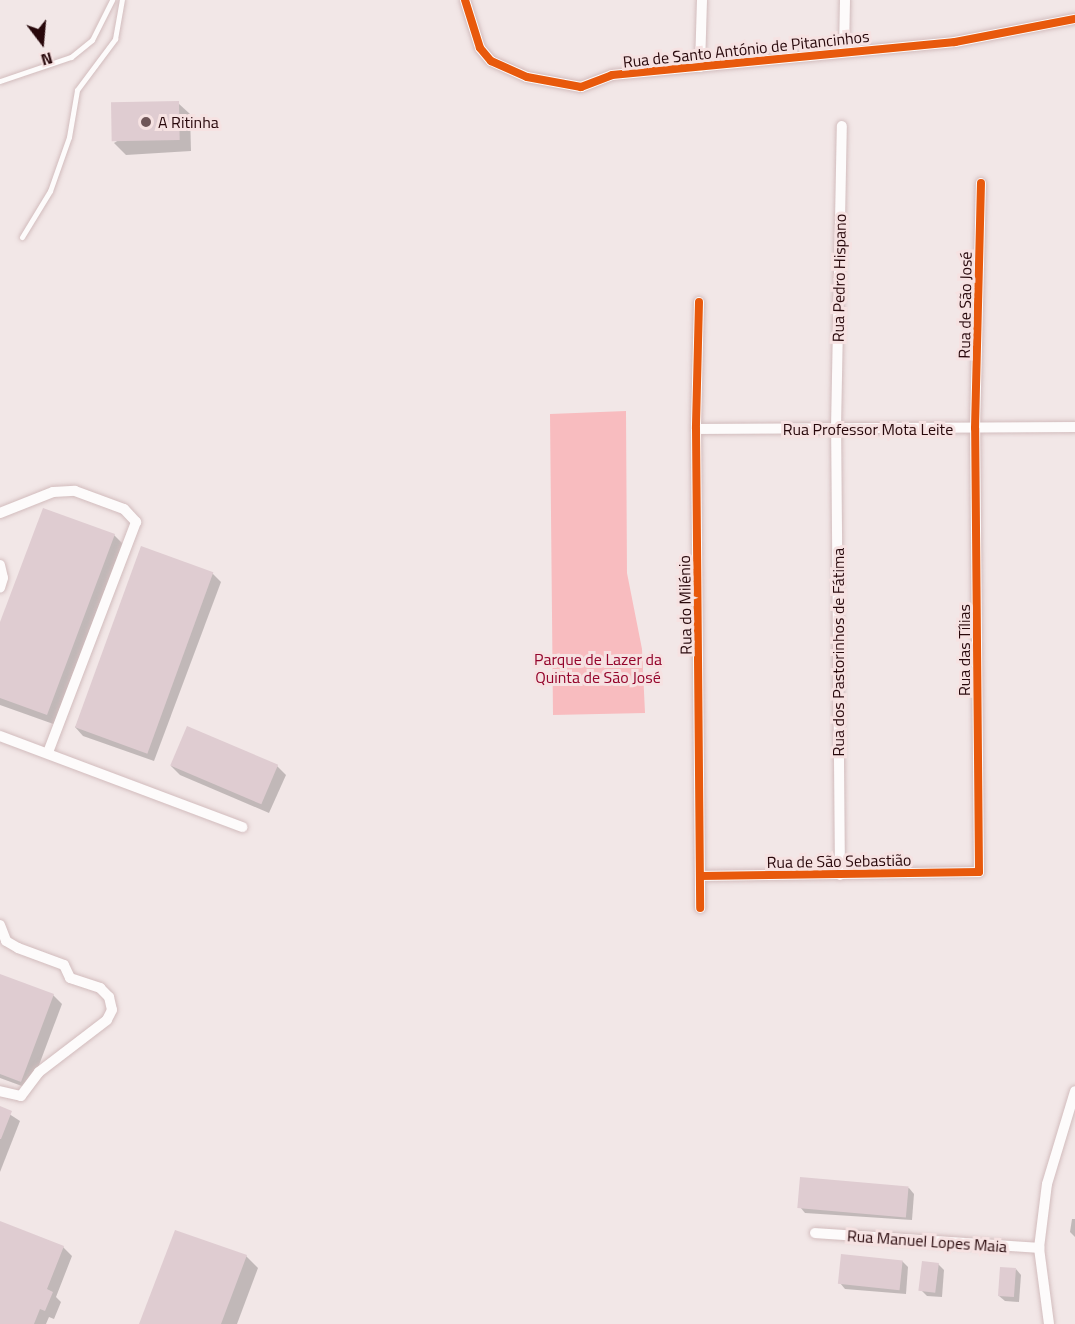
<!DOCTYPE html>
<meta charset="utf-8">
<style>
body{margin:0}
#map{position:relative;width:1075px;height:1324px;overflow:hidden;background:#f2e7e7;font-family:"Titillium Web",sans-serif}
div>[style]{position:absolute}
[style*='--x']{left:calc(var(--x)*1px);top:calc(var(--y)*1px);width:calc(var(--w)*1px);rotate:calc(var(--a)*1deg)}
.green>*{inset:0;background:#f8bcbf}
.shadow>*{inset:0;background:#0003}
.building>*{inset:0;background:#dfccd1;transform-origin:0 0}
.roads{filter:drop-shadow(0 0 2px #d2bcbd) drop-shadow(0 0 2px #d2bcbd)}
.service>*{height:5px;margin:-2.5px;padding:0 2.5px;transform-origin:2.5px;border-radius:2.5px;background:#fdfbfb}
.minor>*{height:10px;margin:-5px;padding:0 5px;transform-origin:5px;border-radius:5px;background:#fdfbfb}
.cycleway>*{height:8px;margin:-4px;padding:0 4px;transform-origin:4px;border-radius:4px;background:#e8590c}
.dots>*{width:16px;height:16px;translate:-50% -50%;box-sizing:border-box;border:3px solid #f6e2e2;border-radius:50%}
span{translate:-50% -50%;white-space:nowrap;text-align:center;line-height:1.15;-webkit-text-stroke:6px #f6e2e2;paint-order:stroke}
.street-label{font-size:16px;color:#28080b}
.poi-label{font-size:16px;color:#28080b}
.left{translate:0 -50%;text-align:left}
.park-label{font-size:16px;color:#94052c}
.north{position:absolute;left:12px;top:12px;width:60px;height:60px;-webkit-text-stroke:4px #f6e2e2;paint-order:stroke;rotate:164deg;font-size:16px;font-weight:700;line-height:24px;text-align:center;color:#28080b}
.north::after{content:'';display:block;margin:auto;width:21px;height:27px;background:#28080b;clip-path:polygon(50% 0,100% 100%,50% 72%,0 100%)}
</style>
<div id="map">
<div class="green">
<i style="clip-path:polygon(626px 411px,627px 573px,642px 649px,645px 713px,553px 715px,550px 414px)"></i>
</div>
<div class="shadow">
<i style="clip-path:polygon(178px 103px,190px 114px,191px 151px,126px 155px,114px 143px)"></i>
<i style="clip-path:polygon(114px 535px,126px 547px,59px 726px,0 705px,0 626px)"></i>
<i style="clip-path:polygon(212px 573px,221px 582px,154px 761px,83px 736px,75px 727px)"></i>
<i style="clip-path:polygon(171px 766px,277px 766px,286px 775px,269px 813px,180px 775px)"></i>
<i style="clip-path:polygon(0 976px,53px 995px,62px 1004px,30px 1089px,0 1078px)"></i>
<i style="clip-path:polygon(0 1108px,20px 1121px,0 1172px)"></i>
<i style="clip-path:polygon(909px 1188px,914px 1194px,912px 1220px,805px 1213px,800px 1207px)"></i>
<i style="clip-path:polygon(1072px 1219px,1075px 1219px,1075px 1237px,1070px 1232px)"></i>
<i style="clip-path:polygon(0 1223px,63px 1247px,72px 1256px,56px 1297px,61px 1302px,54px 1319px,49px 1317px,46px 1324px,0 1324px)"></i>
<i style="clip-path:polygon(246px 1256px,258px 1268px,237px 1324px,141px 1324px)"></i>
<i style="clip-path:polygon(902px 1261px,908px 1267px,906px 1294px,845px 1289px,840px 1283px)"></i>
<i style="clip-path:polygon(938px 1264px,944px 1270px,942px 1297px,927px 1296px,921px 1290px)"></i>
<i style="clip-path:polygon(1016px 1269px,1021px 1275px,1019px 1302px,1005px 1301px,999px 1296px)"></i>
</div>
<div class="building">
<i style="left:179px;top:101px;width:39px;height:68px;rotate:89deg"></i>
<i style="clip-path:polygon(43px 508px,115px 534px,47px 715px,0 698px,0 622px)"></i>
<i style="left:141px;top:546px;width:77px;height:193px;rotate:20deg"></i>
<i style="left:187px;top:726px;width:99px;height:43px;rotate:23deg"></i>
<i style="clip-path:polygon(0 974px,54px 994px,21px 1082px,0 1074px)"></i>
<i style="clip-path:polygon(0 1106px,12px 1111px,1px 1139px,0 1139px)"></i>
<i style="left:800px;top:1177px;width:109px;height:31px;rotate:5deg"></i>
<i style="clip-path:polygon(0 1221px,64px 1246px,47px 1289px,53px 1292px,45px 1311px,40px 1309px,34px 1324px,0 1324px)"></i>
<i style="clip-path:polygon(175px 1230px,247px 1255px,221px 1324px,139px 1324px)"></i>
<i style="left:841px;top:1254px;width:62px;height:30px;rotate:6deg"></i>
<i style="left:922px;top:1261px;width:17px;height:30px;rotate:7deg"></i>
<i style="left:1000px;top:1267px;width:16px;height:29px;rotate:4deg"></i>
</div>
<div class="roads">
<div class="service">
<i style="--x:0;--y:81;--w:75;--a:-18.7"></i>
<i style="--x:71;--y:57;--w:27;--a:-39"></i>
<i style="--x:92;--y:40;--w:45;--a:-63.4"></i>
<i style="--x:22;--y:237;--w:54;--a:-58.7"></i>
<i style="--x:50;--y:191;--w:57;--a:-70.6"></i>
<i style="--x:69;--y:137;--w:48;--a:-80.3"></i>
<i style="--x:77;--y:90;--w:64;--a:-53.3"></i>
<i style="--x:115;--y:39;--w:40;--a:-80"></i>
</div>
<div class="minor">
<i style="--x:465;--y:0;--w:50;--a:72.6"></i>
<i style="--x:480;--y:48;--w:17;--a:50"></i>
<i style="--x:491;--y:61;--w:39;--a:24"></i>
<i style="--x:527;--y:77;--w:55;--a:10.5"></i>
<i style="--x:581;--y:87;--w:33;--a:-21"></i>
<i style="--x:612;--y:75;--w:345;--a:-5.5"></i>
<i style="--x:955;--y:42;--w:122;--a:-10.9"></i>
<i style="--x:844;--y:52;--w:52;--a:-88.9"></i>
<i style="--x:700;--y:67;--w:67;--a:-88.3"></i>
<i style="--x:699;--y:302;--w:127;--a:91.4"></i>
<i style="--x:696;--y:429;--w:479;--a:89.5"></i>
<i style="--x:696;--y:429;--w:379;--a:-0.3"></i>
<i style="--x:0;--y:513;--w:57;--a:-21.6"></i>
<i style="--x:53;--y:492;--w:22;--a:-3"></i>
<i style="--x:75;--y:491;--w:52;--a:20.2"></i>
<i style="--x:124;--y:509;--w:18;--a:47"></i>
<i style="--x:136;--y:522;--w:247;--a:110.9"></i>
<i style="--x:0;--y:565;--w:13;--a:77"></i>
<i style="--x:3;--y:578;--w:10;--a:107"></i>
<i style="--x:0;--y:736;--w:259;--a:20.6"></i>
<i style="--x:840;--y:875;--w:446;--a:-90.5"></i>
<i style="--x:836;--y:429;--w:303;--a:-88.9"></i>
<i style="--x:700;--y:876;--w:279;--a:-0.8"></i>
<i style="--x:979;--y:872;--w:444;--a:-90.5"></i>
<i style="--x:975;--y:428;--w:245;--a:-88.6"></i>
<i style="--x:0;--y:925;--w:17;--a:69"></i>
<i style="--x:6;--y:941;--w:14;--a:30"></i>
<i style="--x:18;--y:948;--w:49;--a:20.3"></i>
<i style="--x:64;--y:965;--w:14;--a:65"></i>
<i style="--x:70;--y:978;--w:32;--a:18"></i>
<i style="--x:100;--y:988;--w:13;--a:45"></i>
<i style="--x:109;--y:997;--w:13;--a:77"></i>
<i style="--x:112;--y:1010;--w:11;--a:117"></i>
<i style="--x:107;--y:1020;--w:86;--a:142.6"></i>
<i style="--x:39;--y:1072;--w:30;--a:127"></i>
<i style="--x:21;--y:1096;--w:22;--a:-167"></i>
<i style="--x:815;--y:1233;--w:225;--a:3.8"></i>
<i style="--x:1049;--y:1324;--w:77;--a:-97.5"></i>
<i style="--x:1039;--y:1248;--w:64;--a:-82.9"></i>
<i style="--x:1047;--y:1184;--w:97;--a:-73.2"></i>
</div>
</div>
<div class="cycleway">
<i style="--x:465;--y:0;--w:50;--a:72.6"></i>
<i style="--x:480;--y:48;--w:17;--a:50"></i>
<i style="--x:491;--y:61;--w:39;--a:24"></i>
<i style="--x:527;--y:77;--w:55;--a:10.5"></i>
<i style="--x:581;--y:87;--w:33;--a:-21"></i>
<i style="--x:612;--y:75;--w:345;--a:-5.5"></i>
<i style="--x:955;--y:42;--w:122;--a:-10.9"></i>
<i style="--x:699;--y:302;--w:127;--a:91.4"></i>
<i style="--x:696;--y:429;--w:479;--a:89.5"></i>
<i style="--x:700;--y:876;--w:279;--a:-0.8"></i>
<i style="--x:979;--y:872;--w:444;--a:-90.5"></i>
<i style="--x:975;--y:428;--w:245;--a:-88.6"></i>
</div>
<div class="dots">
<i style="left:146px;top:122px;background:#6f5658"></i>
</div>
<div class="street-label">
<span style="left:746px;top:49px;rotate:-6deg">Rua de Santo António de Pitancinhos</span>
<span style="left:839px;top:278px;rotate:-89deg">Rua Pedro Hispano</span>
<span style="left:965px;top:305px;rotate:-89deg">Rua de São José</span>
<span style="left:868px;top:429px">Rua Professor Mota Leite</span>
<span style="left:685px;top:605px;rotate:-91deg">Rua do Milénio</span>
<span style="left:964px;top:650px;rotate:-90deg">Rua das Tílias</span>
<span style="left:838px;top:652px;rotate:-90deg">Rua dos Pastorinhos de Fátima</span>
<span style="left:839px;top:861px;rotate:-1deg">Rua de São Sebastião</span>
<span style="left:927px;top:1241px;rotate:4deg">Rua Manuel Lopes Maia</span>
</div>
<div class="poi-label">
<span class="left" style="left:158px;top:122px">A Ritinha</span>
</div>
<div class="park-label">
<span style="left:598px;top:668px">Parque de Lazer da<br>Quinta de São José</span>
</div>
<div class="north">N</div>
</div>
